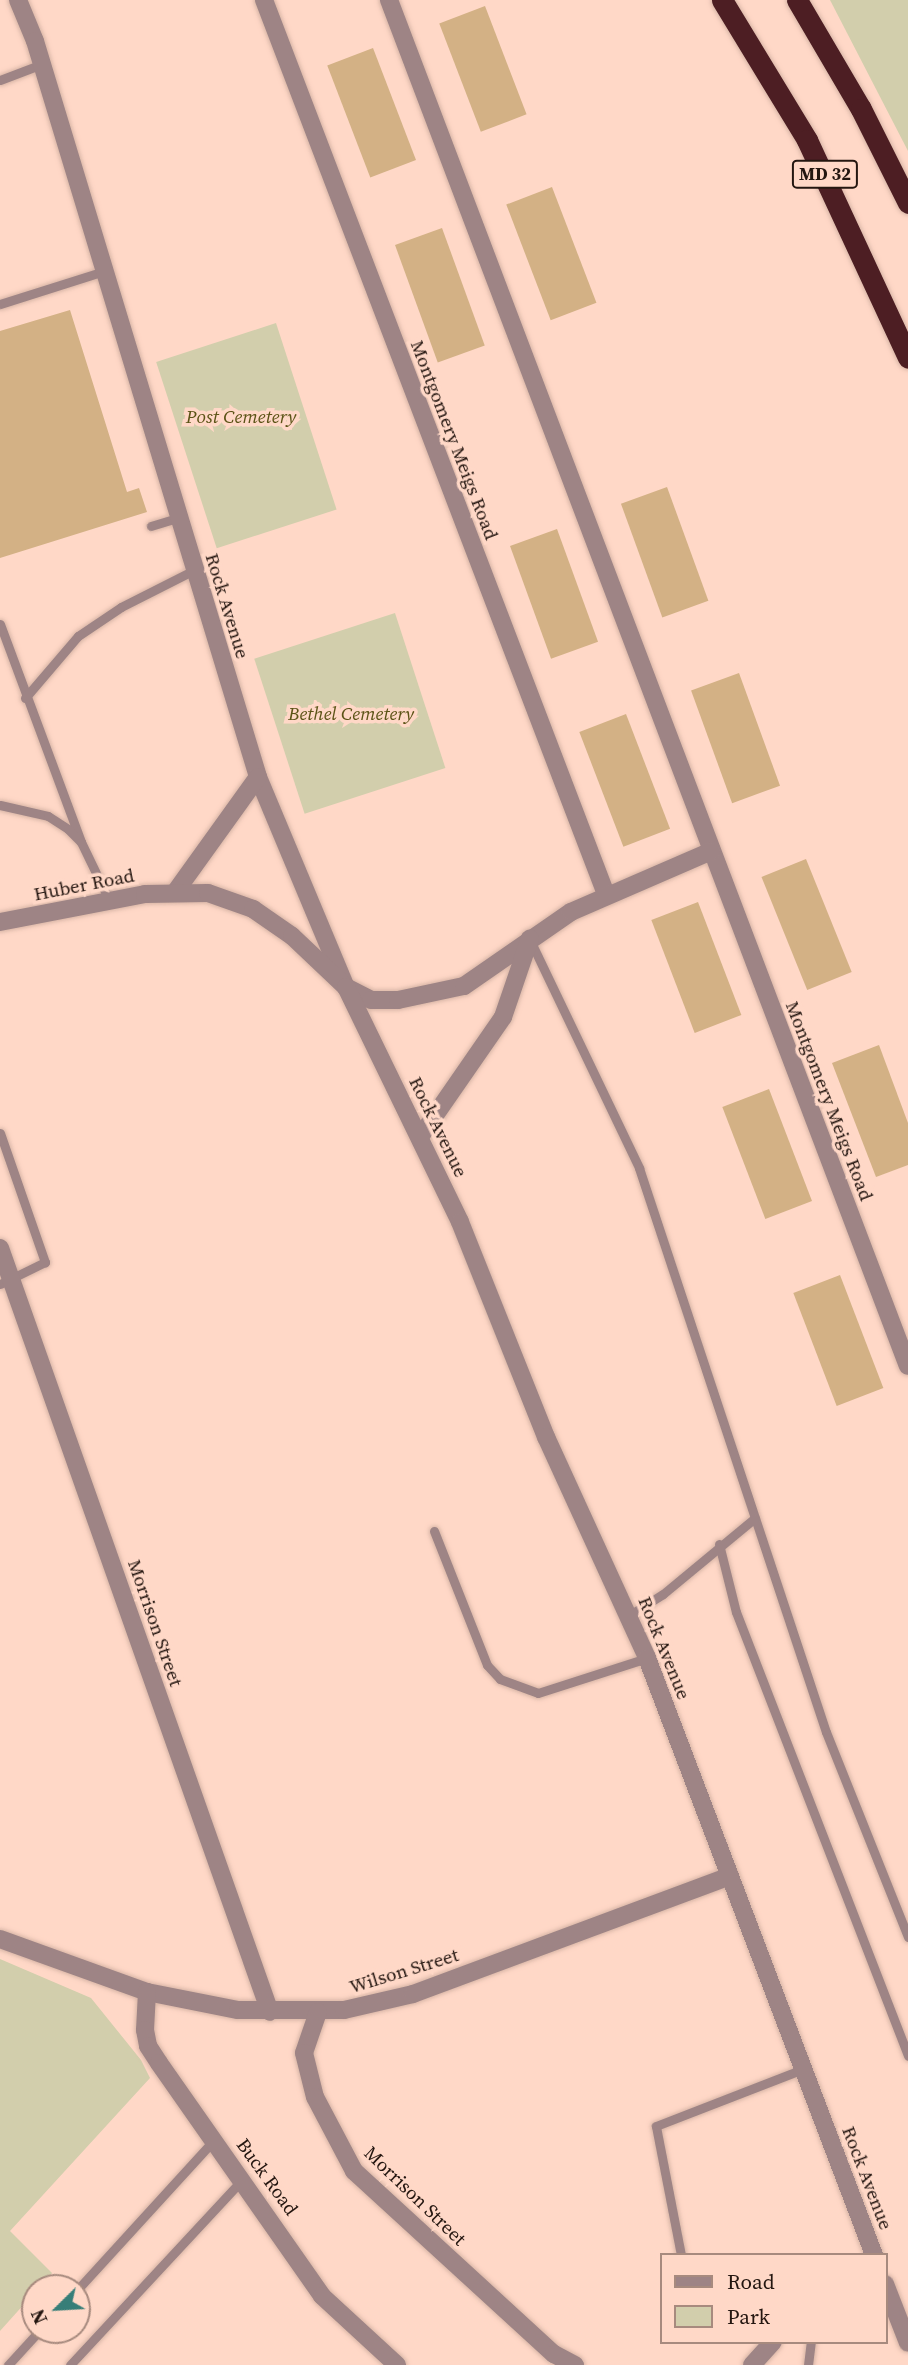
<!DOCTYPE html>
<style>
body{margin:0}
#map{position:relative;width:908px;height:2365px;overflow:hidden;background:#ffd8c7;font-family:"Source Serif 4",serif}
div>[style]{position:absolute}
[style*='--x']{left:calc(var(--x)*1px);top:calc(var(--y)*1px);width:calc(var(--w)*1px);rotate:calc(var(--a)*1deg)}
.green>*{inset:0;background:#d2ceac;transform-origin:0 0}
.building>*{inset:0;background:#d3b185;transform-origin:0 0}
.roads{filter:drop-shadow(0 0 2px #d8b5a6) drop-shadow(0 0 2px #d8b5a6)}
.service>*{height:9px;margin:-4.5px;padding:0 4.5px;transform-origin:4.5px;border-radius:4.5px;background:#9e8485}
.minor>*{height:18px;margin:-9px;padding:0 9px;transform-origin:9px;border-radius:9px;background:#9e8485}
.tertiary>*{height:18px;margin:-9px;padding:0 9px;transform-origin:9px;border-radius:9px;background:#9e8485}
.motorway>*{height:21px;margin:-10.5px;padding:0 10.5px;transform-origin:10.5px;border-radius:10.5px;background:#4d1e23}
span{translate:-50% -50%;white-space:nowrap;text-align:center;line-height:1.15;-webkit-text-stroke:7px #ffd8c7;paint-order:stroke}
.shield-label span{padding:2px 5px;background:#ffd8c7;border:2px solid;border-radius:5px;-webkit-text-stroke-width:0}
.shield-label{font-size:18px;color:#241610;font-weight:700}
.park-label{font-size:19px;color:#5b5316;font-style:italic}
.street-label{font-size:19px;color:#241610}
.legend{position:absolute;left:660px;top:2253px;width:228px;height:91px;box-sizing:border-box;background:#ffd8c7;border:2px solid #a78a7e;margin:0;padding:9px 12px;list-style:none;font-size:21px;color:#241610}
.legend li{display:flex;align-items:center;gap:14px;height:35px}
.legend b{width:35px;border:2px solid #a78a7e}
.north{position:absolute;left:21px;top:2274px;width:70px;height:70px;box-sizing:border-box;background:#ffd8c7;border:2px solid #a78a7e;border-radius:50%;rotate:246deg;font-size:19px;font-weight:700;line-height:28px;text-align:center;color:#241610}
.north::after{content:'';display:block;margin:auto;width:24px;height:32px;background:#377e78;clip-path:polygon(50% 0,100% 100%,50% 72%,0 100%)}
</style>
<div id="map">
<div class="green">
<i style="clip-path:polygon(830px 0,908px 0,908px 151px)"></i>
<i style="left:276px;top:323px;width:196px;height:126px;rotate:72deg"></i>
<i style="left:395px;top:613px;width:163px;height:148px;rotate:72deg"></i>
<i style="clip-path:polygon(0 1959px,91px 1998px,141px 2060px,150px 2078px,10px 2231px,52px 2273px,0 2331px)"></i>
</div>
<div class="building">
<i style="left:485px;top:6px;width:116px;height:49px;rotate:69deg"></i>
<i style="left:373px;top:48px;width:120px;height:49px;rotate:69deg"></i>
<i style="left:552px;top:187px;width:124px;height:49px;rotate:69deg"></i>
<i style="left:442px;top:228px;width:125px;height:50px;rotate:70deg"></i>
<i style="clip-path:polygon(70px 310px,127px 492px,139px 488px,147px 512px,0 558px,0 331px)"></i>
<i style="left:667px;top:487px;width:121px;height:49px;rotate:70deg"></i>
<i style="left:557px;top:529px;width:120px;height:50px;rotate:70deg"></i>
<i style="left:739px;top:673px;width:120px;height:51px;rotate:70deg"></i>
<i style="left:626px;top:714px;width:123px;height:50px;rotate:69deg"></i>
<i style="left:806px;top:859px;width:122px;height:48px;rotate:68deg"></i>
<i style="left:698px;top:902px;width:121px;height:50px;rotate:69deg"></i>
<i style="clip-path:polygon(879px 1045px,908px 1123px,908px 1165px,876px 1177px,832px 1063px)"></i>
<i style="left:769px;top:1089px;width:120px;height:50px;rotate:69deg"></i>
<i style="left:840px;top:1275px;width:121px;height:50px;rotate:69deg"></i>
</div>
<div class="roads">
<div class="service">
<i style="--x:0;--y:80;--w:45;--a:-20.9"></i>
<i style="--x:0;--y:304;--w:109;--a:-17.6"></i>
<i style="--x:151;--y:526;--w:28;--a:-17"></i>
<i style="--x:0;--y:624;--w:233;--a:69.6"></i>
<i style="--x:25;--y:698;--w:82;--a:-49.5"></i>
<i style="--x:78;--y:636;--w:52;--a:-34"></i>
<i style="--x:121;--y:607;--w:82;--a:-26.9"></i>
<i style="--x:0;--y:805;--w:49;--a:12.9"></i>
<i style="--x:48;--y:816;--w:24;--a:33"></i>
<i style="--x:68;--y:829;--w:18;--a:45"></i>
<i style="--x:81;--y:842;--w:64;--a:64.2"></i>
<i style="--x:530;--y:940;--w:253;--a:64.4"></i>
<i style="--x:639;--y:1168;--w:594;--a:71.66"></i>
<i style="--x:826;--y:1732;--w:221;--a:68.2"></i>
<i style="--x:0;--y:1133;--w:137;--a:70.8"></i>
<i style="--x:45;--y:1262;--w:50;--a:153.9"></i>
<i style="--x:434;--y:1531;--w:144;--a:68.4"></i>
<i style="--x:487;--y:1665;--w:19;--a:47"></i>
<i style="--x:500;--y:1679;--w:40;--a:20.2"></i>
<i style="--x:538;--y:1693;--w:114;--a:-17.8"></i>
<i style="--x:719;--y:1544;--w:70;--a:76"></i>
<i style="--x:736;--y:1612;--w:476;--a:68.8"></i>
<i style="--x:628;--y:1616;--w:41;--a:-32.2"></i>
<i style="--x:663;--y:1594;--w:119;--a:-39.6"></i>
<i style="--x:681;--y:2255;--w:131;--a:-101"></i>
<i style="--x:656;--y:2126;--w:158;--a:-21.2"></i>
<i style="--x:77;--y:2290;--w:203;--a:-47.6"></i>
<i style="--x:8;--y:2365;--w:47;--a:-47.6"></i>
<i style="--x:70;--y:2365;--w:251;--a:-47.1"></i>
<i style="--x:808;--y:2365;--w:23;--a:-83"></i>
</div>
<div class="minor">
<i style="--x:18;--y:0;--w:44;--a:67.5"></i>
<i style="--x:35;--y:41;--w:769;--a:73.14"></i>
<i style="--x:258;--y:777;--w:228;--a:67.3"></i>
<i style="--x:264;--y:0;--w:957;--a:69.07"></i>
<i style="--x:389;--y:0;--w:1461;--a:69.2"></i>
<i style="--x:176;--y:891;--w:140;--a:-54.3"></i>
<i style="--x:0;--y:922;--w:148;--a:-10.9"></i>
<i style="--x:145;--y:894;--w:63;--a:-0.9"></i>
<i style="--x:208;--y:893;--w:48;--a:19.6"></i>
<i style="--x:253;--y:909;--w:47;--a:34.7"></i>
<i style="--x:292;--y:936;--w:74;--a:43.4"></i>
<i style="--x:346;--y:987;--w:28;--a:27"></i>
<i style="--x:371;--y:1000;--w:27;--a:0"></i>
<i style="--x:398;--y:1000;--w:67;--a:-12"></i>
<i style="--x:464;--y:986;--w:130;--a:-34.7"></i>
<i style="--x:571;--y:912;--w:153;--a:-23.5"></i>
<i style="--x:420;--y:1137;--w:146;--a:-55.3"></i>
<i style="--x:503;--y:1017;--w:83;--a:-71.1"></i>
<i style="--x:0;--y:1248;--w:810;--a:70.54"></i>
<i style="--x:0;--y:1939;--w:156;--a:19.8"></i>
<i style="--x:147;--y:1992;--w:93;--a:11.2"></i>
<i style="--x:238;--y:2010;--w:106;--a:0"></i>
<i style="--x:344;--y:2010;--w:71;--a:-13.1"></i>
<i style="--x:413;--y:1994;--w:338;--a:-20.4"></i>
<i style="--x:147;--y:1992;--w:38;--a:93"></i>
<i style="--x:145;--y:2030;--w:16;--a:79"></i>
<i style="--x:148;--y:2046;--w:20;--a:57"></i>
<i style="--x:159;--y:2063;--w:284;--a:55"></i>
<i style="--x:322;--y:2296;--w:102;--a:42.6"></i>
<i style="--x:318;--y:2012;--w:43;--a:108.9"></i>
<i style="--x:304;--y:2053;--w:45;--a:76"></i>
<i style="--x:315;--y:2097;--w:84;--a:62.2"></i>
<i style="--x:354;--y:2171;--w:271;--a:42.5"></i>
<i style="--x:554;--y:2354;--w:24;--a:28"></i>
<i style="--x:752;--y:2365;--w:31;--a:-48"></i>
</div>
<div class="tertiary">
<i style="--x:346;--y:987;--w:261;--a:64.1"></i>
<i style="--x:460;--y:1222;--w:232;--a:68.2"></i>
<i style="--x:546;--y:1437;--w:243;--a:65.4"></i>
<i style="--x:647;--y:1658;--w:639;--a:69.18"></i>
<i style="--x:885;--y:2284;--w:63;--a:68.7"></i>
</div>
<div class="motorway">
<i style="--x:722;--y:0;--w:164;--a:58.7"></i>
<i style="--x:807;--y:140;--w:240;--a:65.1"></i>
<i style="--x:797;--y:0;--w:126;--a:59.6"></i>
<i style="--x:861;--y:109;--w:105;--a:63.4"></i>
</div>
</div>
<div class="shield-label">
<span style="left:825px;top:174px">MD 32</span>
</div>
<div class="park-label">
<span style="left:241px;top:417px">Post Cemetery</span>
<span style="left:351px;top:714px">Bethel Cemetery</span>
</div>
<div class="street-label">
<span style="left:454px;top:440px;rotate:69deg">Montgomery Meigs Road</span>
<span style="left:227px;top:606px;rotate:73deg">Rock Avenue</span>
<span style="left:84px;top:885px;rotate:-11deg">Huber Road</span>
<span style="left:829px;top:1101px;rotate:69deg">Montgomery Meigs Road</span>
<span style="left:438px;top:1127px;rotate:64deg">Rock Avenue</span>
<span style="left:155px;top:1623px;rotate:71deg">Morrison Street</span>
<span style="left:664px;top:1648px;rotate:68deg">Rock Avenue</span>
<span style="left:404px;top:1971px;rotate:-17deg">Wilson Street</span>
<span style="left:267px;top:2177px;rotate:54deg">Buck Road</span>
<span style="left:867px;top:2178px;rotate:69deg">Rock Avenue</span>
<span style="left:415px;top:2196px;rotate:44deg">Morrison Street</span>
</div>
<ul class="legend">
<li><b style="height:9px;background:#9e8485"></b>Road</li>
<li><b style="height:19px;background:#d2ceac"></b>Park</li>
</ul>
<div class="north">N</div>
</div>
